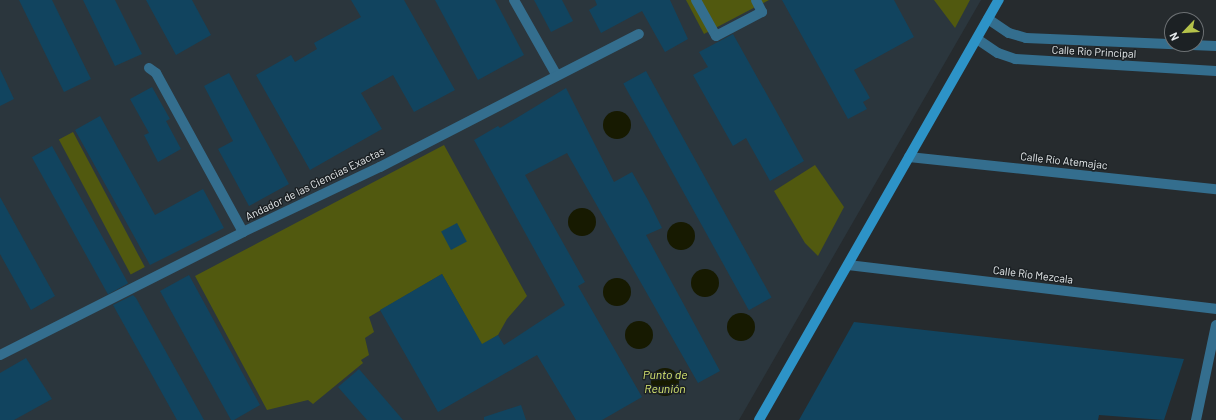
<!DOCTYPE html>
<meta charset="utf-8">
<style>
body{margin:0}
#map{position:relative;width:1216px;height:420px;overflow:hidden;background:#262b2e;font-family:Barlow,sans-serif}
div>[style]{position:absolute}
[style*='--x']{left:calc(var(--x)*1px);top:calc(var(--y)*1px);width:calc(var(--w)*1px);rotate:calc(var(--a)*1deg)}
.built>*{inset:0;background:#2b363d}
.green>*{inset:0;background:#51590f;transform-origin:0 0}
.water>*{inset:0;background:#171a01}
.round{border-radius:50%}
.building>*{inset:0;background:#11445f;transform-origin:0 0}
.minor>*{height:10px;margin:-5px;padding:0 5px;transform-origin:5px;border-radius:5px;background:#346e8e}
.secondary>*{height:10px;margin:-5px;padding:0 5px;transform-origin:5px;border-radius:5px;background:#2d93c7}
span{translate:-50% -50%;white-space:nowrap;text-align:center;line-height:1.15;-webkit-text-stroke:3px #1c2124;paint-order:stroke}
.street-label{font-size:11px;color:#e6eaec}
.water-label{font-size:12px;color:#dbeb73;font-style:italic}
.north{position:absolute;left:1164px;top:12px;width:40px;height:40px;box-sizing:border-box;background:#1c2124;border:1px solid #6d7174;border-radius:50%;rotate:245deg;font-size:11px;font-weight:700;line-height:16px;text-align:center;color:#e6eaec}
.north::after{content:'';display:block;margin:auto;width:14px;height:18px;background:#b4c24a;clip-path:polygon(50% 0,100% 100%,50% 72%,0 100%)}
</style>
<div id="map">
<div class="built">
<i style="clip-path:polygon(0 0,981px 0,739px 420px,0 420px)"></i>
</div>
<div class="green">
<i style="clip-path:polygon(686px 0,769px 0,704px 34px)"></i>
<i style="clip-path:polygon(934px 0,970px 0,955px 28px)"></i>
<i style="left:73px;top:132px;width:153px;height:16px;rotate:62deg"></i>
<i style="clip-path:polygon(444px 145px,527px 296px,507px 319px,498px 335px,482px 345px,442px 274px,369px 317px,374px 332px,365px 338px,369px 355px,361px 360px,363px 363px,313px 404px,308px 400px,267px 410px,195px 276px)"></i>
<i style="clip-path:polygon(815px 165px,844px 207px,818px 256px,805px 243px,774px 191px)"></i>
</div>
<div class="water">
<i class="round" style="left:603px;top:111px;width:28px;height:28px"></i>
<i class="round" style="left:568px;top:208px;width:28px;height:28px"></i>
<i class="round" style="left:667px;top:222px;width:28px;height:28px"></i>
<i class="round" style="left:691px;top:269px;width:28px;height:28px"></i>
<i class="round" style="left:603px;top:278px;width:28px;height:28px"></i>
<i class="round" style="left:727px;top:313px;width:28px;height:28px"></i>
<i class="round" style="left:625px;top:321px;width:28px;height:28px"></i>
<i class="round" style="left:651px;top:368px;width:28px;height:28px"></i>
</div>
<div class="building">
<i style="clip-path:polygon(19px 0,52px 0,91px 79px,64px 92px)"></i>
<i style="clip-path:polygon(83px 0,115px 0,142px 54px,115px 66px)"></i>
<i style="clip-path:polygon(146px 0,192px 0,211px 35px,176px 55px)"></i>
<i style="clip-path:polygon(351px 0,404px 0,455px 90px,414px 112px,393px 75px,361px 93px,382px 129px,310px 170px,256px 75px,291px 55px,295px 62px,317px 49px,314px 43px,361px 17px)"></i>
<i style="clip-path:polygon(435px 0,495px 0,524px 55px,478px 80px)"></i>
<i style="clip-path:polygon(534px 0,562px 0,573px 21px,551px 32px)"></i>
<i style="clip-path:polygon(595px 0,670px 0,688px 39px,665px 52px,642px 11px,601px 33px,589px 10px,597px 5px)"></i>
<i style="clip-path:polygon(782px 0,894px 0,914px 37px,854px 70px,870px 98px,863px 102px,867px 109px,848px 119px)"></i>
<i style="clip-path:polygon(733px 34px,804px 161px,770px 181px,746px 138px,733px 146px,693px 75px,708px 67px,699px 52px)"></i>
<i style="clip-path:polygon(0 69px,14px 99px,0 106px)"></i>
<i style="left:646px;top:71px;width:259px;height:26px;rotate:61deg"></i>
<i style="clip-path:polygon(229px 73px,289px 184px,249px 206px,218px 149px,233px 141px,204px 86px)"></i>
<i style="clip-path:polygon(152px 87px,170px 119px,166px 121px,181px 149px,158px 162px,144px 135px,149px 133px,130px 99px)"></i>
<i style="clip-path:polygon(566px 88px,614px 182px,632px 172px,648px 200px,662px 228px,646px 235px,720px 371px,698px 383px,567px 153px,525px 175px,585px 282px,578px 286px,642px 397px,602px 420px,576px 420px,537px 355px,438px 412px,380px 310px,442px 274px,482px 344px,498px 335px,504px 345px,565px 305px,474px 140px,498px 126px,500px 128px)"></i>
<i style="clip-path:polygon(100px 116px,155px 215px,203px 189px,224px 228px,150px 265px,75px 130px)"></i>
<i style="left:52px;top:146px;width:157px;height:23px;rotate:61deg"></i>
<i style="clip-path:polygon(0 197px,55px 296px,31px 310px,0 254px)"></i>
<i style="left:457px;top:223px;width:21px;height:18px;rotate:62deg"></i>
<i style="clip-path:polygon(189px 275px,260px 405px,234px 420px,231px 420px,160px 291px)"></i>
<i style="clip-path:polygon(133px 295px,136px 298px,204px 420px,177px 420px,113px 305px)"></i>
<i style="clip-path:polygon(854px 322px,1184px 359px,1164px 420px,1099px 415px,1098px 420px,799px 420px)"></i>
<i style="clip-path:polygon(26px 358px,52px 399px,14px 420px,0 420px,0 373px)"></i>
<i style="clip-path:polygon(359px 369px,403px 420px,367px 420px,338px 387px)"></i>
<i style="clip-path:polygon(521px 405px,526px 420px,484px 420px,484px 417px)"></i>
</div>
<div class="minor">
<i style="--x:514;--y:0;--w:87;--a:60.5"></i>
<i style="--x:696;--y:0;--w:41;--a:60.9"></i>
<i style="--x:716;--y:36;--w:52;--a:-27.6"></i>
<i style="--x:762;--y:12;--w:13;--a:-117"></i>
<i style="--x:988;--y:19;--w:25;--a:34"></i>
<i style="--x:1009;--y:33;--w:18;--a:16"></i>
<i style="--x:1026;--y:38;--w:190;--a:2.4"></i>
<i style="--x:977;--y:39;--w:25;--a:34"></i>
<i style="--x:998;--y:53;--w:18;--a:19"></i>
<i style="--x:1015;--y:59;--w:201;--a:3.4"></i>
<i style="--x:149;--y:68;--w:9;--a:36"></i>
<i style="--x:156;--y:73;--w:181;--a:61.3"></i>
<i style="--x:909;--y:157;--w:309;--a:6"></i>
<i style="--x:848;--y:265;--w:371;--a:6.8"></i>
<i style="--x:0;--y:355;--w:272;--a:-26.8"></i>
<i style="--x:243;--y:232;--w:152;--a:-25.4"></i>
<i style="--x:380;--y:167;--w:291;--a:-27.2"></i>
<i style="--x:1196;--y:420;--w:97;--a:-78.1"></i>
</div>
<div class="secondary">
<i style="--x:759;--y:420;--w:484;--a:-60.3"></i>
</div>
<div class="street-label">
<span style="left:1094px;top:52px;rotate:3deg">Calle Río Principal</span>
<span style="left:1064px;top:161px;rotate:6deg">Calle Río Atemajac</span>
<span style="left:315px;top:184px;rotate:-26deg">Andador de las Ciencias Exactas</span>
<span style="left:1033px;top:275px;rotate:7deg">Calle Río Mezcala</span>
</div>
<div class="water-label">
<span style="left:665px;top:382px">Punto de<br>Reunión</span>
</div>
<div class="north">N</div>
</div>
